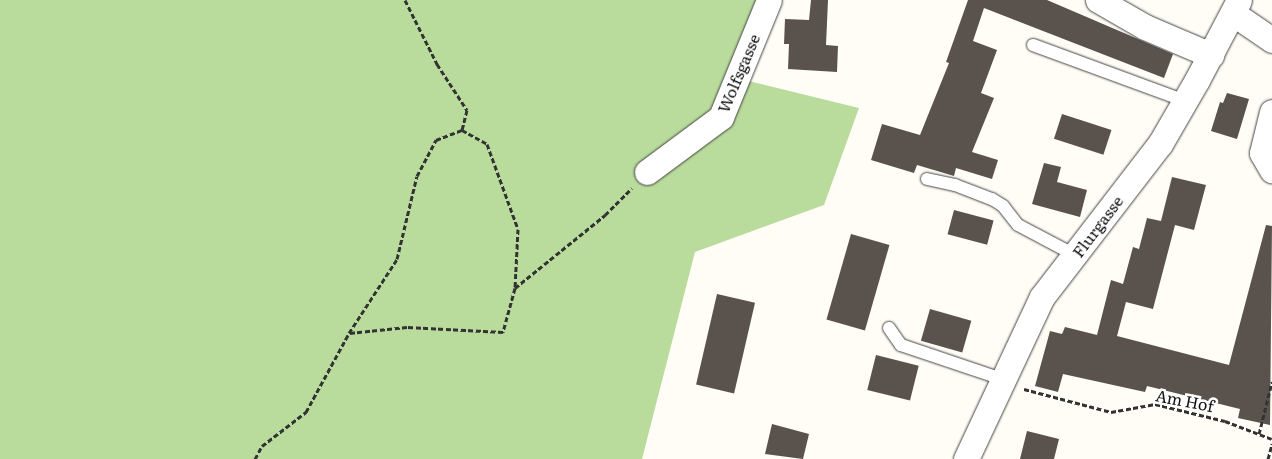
<!DOCTYPE html>
<style>
body{margin:0}
#map{position:relative;width:1272px;height:459px;overflow:hidden;background:#fffdf5;font-family:Literata,serif}
div>[style]{position:absolute}
[style*='--x']{left:calc(var(--x)*1px);top:calc(var(--y)*1px);width:calc(var(--w)*1px);rotate:calc(var(--a)*1deg)}
.forest>*{inset:0;background:#b9dc9c}
.building>*{inset:0;background:#5a524d;transform-origin:0 0}
.path>*{height:3px;margin-top:-1.5px;transform-origin:0;background:repeating-linear-gradient(90deg,#333 0 5px,transparent 0 7.5px)}
.roads{filter:drop-shadow(0 0 1px #444) drop-shadow(0 0 1px #444)}
.service>*{height:12px;margin:-6px;padding:0 6px;transform-origin:6px;border-radius:6px;background:#fff}
.minor>*{height:25px;margin:-12.5px;padding:0 12.5px;transform-origin:12.5px;border-radius:12.5px;background:#fff}
span{translate:-50% -50%;white-space:nowrap;text-align:center;line-height:1.15;-webkit-text-stroke:5px #fff;paint-order:stroke}
.street-label{font-size:16px;color:#111}
</style>
<div id="map">
<div class="forest">
<i style="clip-path:polygon(0 0,760px 0,728px 76px,859px 108px,824px 205px,695px 252px,642px 459px,0 459px)"></i>
</div>
<div class="building">
<i style="clip-path:polygon(811px 0,828px 0,826px 45px,838px 46px,837px 72px,788px 69px,789px 44px,784px 44px,785px 19px,809px 20px)"></i>
<i style="clip-path:polygon(968px 0,1047px 0,1173px 54px,1164px 78px,984px 8px,973px 41px,997px 50px,981px 93px,994px 98px,972px 152px,998px 160px,992px 179px,956px 168px,954px 176px,917px 165px,914px 173px,871px 160px,882px 124px,920px 135px,949px 63px,946px 62px)"></i>
<i style="clip-path:polygon(1227px 93px,1249px 99px,1237px 139px,1211px 131px,1220px 102px,1223px 103px)"></i>
<i style="left:1062px;top:114px;width:52px;height:26px;rotate:18deg"></i>
<i style="clip-path:polygon(1044px 163px,1061px 167px,1057px 182px,1087px 190px,1080px 217px,1032px 204px)"></i>
<i style="clip-path:polygon(1172px 177px,1206px 185px,1194px 230px,1175px 225px,1153px 309px,1126px 302px,1117px 336px,1229px 365px,1266px 225px,1272px 226px,1270px 425px,1238px 418px,1240px 409px,1147px 386px,1145px 392px,1063px 374px,1058px 392px,1035px 386px,1050px 331px,1062px 334px,1065px 327px,1097px 335px,1111px 280px,1123px 284px,1133px 247px,1139px 249px,1147px 218px,1161px 221px)"></i>
<i style="left:954px;top:210px;width:41px;height:25px;rotate:15deg"></i>
<i style="left:851px;top:234px;width:40px;height:89px;rotate:16deg"></i>
<i style="left:717px;top:294px;width:39px;height:93px;rotate:13deg"></i>
<i style="left:930px;top:309px;width:43px;height:33px;rotate:16deg"></i>
<i style="left:876px;top:355px;width:44px;height:36px;rotate:14deg"></i>
<i style="clip-path:polygon(772px 424px,809px 434px,803px 459px,765px 454px)"></i>
<i style="clip-path:polygon(1027px 431px,1059px 439px,1054px 459px,1020px 459px)"></i>
</div>
<div class="path">
<i style="--x:405;--y:0;--w:72;--a:63.4"></i>
<i style="--x:437;--y:64;--w:55;--a:56.9"></i>
<i style="--x:467;--y:110;--w:21;--a:104"></i>
<i style="--x:515;--y:288;--w:116;--a:-39"></i>
<i style="--x:605;--y:215;--w:38;--a:-45"></i>
<i style="--x:1024;--y:389;--w:90;--a:14.8"></i>
<i style="--x:1111;--y:412;--w:45;--a:-10.3"></i>
<i style="--x:1155;--y:404;--w:72;--a:13.7"></i>
<i style="--x:1225;--y:421;--w:50;--a:21"></i>
<i style="--x:1259;--y:434;--w:54;--a:-76"></i>
<i style="--x:255;--y:459;--w:15;--a:-62"></i>
<i style="--x:262;--y:446;--w:56;--a:-37.7"></i>
<i style="--x:306;--y:412;--w:90;--a:-61.4"></i>
<i style="--x:349;--y:333;--w:88;--a:-57"></i>
<i style="--x:397;--y:259;--w:85;--a:-76.5"></i>
<i style="--x:417;--y:176;--w:41;--a:-62.2"></i>
<i style="--x:436;--y:140;--w:28;--a:-21"></i>
<i style="--x:462;--y:130;--w:29;--a:29"></i>
<i style="--x:487;--y:144;--w:90;--a:70"></i>
<i style="--x:518;--y:229;--w:59;--a:92.9"></i>
<i style="--x:515;--y:288;--w:46;--a:105.3"></i>
<i style="--x:503;--y:332;--w:96;--a:-177"></i>
<i style="--x:407;--y:327;--w:58;--a:174.1"></i>
<i style="--x:1268;--y:459;--w:16;--a:-75"></i>
</div>
<div class="roads">
<div class="service">
<i style="--x:1033;--y:45;--w:162;--a:20.2"></i>
<i style="--x:927;--y:179;--w:29;--a:12"></i>
<i style="--x:955;--y:185;--w:40;--a:21"></i>
<i style="--x:992;--y:199;--w:13;--a:32"></i>
<i style="--x:1003;--y:206;--w:24;--a:52"></i>
<i style="--x:1018;--y:225;--w:64;--a:27.8"></i>
<i style="--x:889;--y:328;--w:21;--a:55"></i>
<i style="--x:901;--y:345;--w:110;--a:18.6"></i>
</div>
<div class="minor">
<i style="--x:1098;--y:0;--w:54;--a:29.9"></i>
<i style="--x:1145;--y:27;--w:72;--a:23"></i>
<i style="--x:1234;--y:14;--w:46;--a:34.4"></i>
<i style="--x:1272;--y:112;--w:42;--a:103.7"></i>
<i style="--x:1262;--y:153;--w:20;--a:60"></i>
<i style="--x:647;--y:172;--w:92;--a:-36.6"></i>
<i style="--x:721;--y:117;--w:126;--a:-67.7"></i>
<i style="--x:966;--y:459;--w:179;--a:-64.9"></i>
<i style="--x:1042;--y:297;--w:193;--a:-52.4"></i>
<i style="--x:1160;--y:144;--w:74;--a:-60"></i>
<i style="--x:1197;--y:80;--w:90;--a:-62.3"></i>
</div>
</div>
<div class="street-label">
<span style="left:738px;top:73px;rotate:-67deg">Wolfsgasse</span>
<span style="left:1097px;top:226px;rotate:-53deg">Flurgasse</span>
<span style="left:1185px;top:400px;rotate:11deg">Am Hof</span>
</div>
</div>
